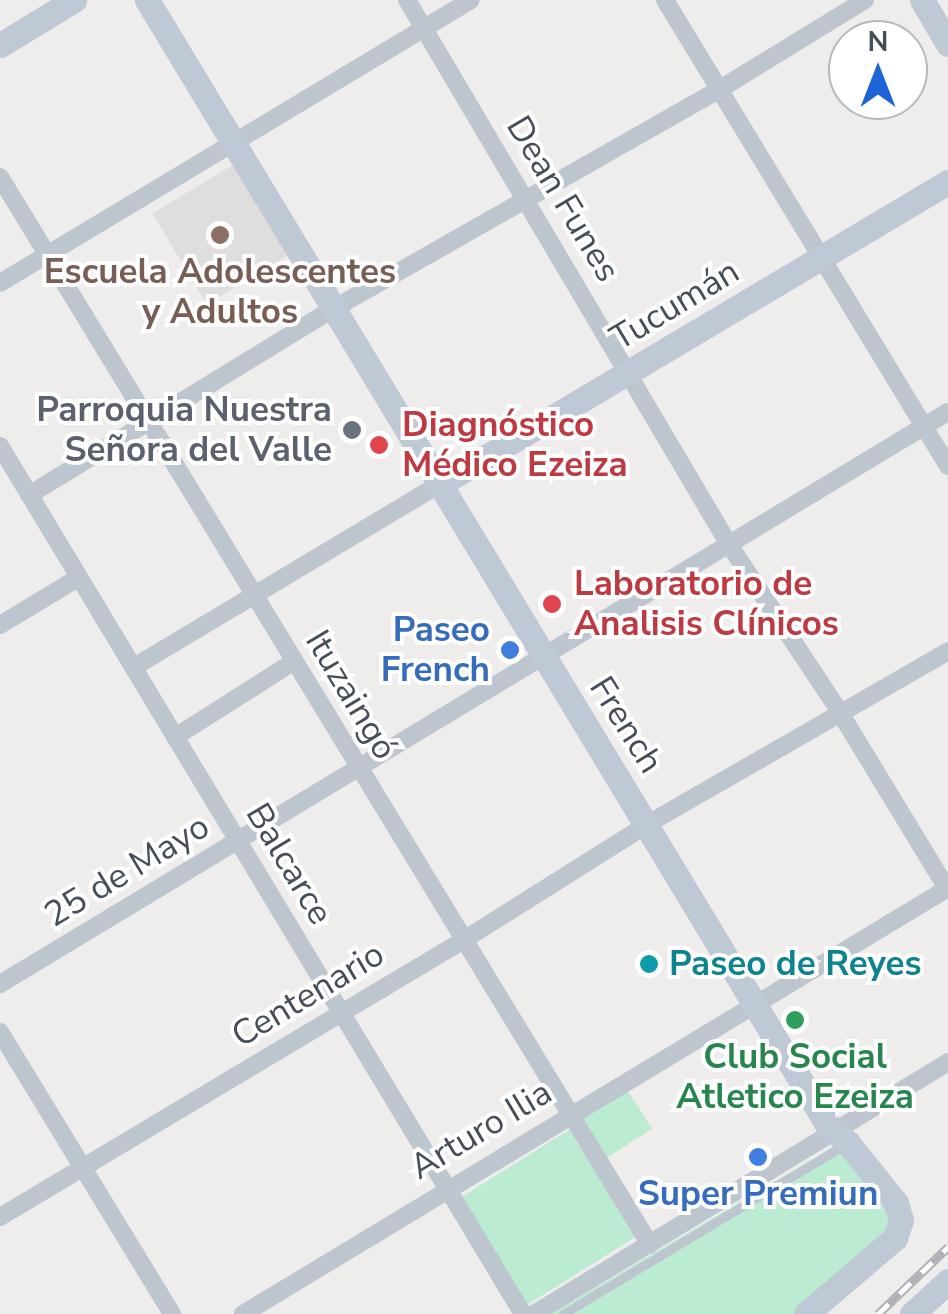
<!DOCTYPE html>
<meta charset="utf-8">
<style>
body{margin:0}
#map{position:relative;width:948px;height:1314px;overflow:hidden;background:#efecec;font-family:"Nunito Sans",sans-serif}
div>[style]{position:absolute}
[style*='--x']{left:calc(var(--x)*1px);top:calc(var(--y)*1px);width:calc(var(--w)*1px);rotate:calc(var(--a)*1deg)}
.education>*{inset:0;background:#e0ddde;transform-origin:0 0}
.green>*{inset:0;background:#bbecd1;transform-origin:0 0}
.lane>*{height:9px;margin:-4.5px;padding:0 4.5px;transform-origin:4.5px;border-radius:4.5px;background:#bdc6ce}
.street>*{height:18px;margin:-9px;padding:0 9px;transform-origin:9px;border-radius:9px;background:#bdc6ce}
.secondary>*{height:25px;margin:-12.5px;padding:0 12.5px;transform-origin:12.5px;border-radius:12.5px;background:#bfc8d5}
.rail>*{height:9px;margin-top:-4.5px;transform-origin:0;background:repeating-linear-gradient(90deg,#fff 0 15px,#afb1b7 0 30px);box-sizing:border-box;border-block:2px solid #afb1b7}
.dots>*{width:28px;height:28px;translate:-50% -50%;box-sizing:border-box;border:5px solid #fff;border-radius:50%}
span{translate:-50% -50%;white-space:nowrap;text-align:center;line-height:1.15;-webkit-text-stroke:8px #fff;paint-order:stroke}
.street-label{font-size:35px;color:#454e59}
.education-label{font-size:35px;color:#785e54;font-weight:700}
.worship-label{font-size:35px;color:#5b616d;font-weight:700}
.right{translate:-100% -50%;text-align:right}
.health-label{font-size:35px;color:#be3a42;font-weight:700}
.left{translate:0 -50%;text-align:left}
.shop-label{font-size:35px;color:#366cbe;font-weight:700}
.culture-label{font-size:35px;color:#0d838f;font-weight:700}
.leisure-label{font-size:35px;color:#27864d;font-weight:700}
.north{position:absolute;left:828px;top:20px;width:100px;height:100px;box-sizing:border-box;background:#fff;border:2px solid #b5b8bd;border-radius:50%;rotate:0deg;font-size:28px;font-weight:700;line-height:40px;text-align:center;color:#454e59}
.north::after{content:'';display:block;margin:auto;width:35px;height:45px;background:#1f64d6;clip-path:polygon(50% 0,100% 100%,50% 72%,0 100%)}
</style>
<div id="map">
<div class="education">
<i style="left:233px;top:165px;width:106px;height:94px;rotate:59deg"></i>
</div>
<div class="green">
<i style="left:627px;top:1090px;width:46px;height:53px;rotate:57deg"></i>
<i style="left:569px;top:1130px;width:126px;height:128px;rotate:58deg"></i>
<i style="clip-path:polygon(836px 1145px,892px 1210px,889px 1228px,795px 1314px,551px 1314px)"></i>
</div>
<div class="lane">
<i style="--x:563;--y:1314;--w:327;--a:-31"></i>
</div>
<div class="street">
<i style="--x:407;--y:0;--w:631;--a:59.41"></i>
<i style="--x:728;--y:543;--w:201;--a:56.5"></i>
<i style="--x:839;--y:711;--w:210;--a:58.7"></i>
<i style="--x:665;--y:0;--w:545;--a:58.73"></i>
<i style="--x:0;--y:177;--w:1250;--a:58.67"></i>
<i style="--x:0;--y:283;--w:549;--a:-31"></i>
<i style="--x:0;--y:446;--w:1013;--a:58.93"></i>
<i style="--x:29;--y:495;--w:356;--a:-31.5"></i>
<i style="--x:333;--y:309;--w:445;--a:-29.6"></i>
<i style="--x:720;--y:89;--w:170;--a:-31.5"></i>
<i style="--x:0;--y:625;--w:91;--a:-31.1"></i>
<i style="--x:134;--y:667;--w:353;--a:-30.9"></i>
<i style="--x:175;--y:737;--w:140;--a:-32.4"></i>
<i style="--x:0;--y:984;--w:1107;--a:-31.11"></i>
<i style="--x:0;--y:1032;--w:330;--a:58.6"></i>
<i style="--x:0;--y:1217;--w:538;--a:-30.85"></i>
<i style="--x:462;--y:941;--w:218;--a:-32.2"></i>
<i style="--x:646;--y:825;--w:349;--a:-29.9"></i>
<i style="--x:243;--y:1314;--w:824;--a:-31.14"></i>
<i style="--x:534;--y:1314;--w:485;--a:-31.3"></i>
</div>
<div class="secondary">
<i style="--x:147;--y:0;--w:1316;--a:58.83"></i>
<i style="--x:828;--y:1126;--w:26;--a:40"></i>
<i style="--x:848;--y:1143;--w:77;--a:51.3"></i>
<i style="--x:896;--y:1203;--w:18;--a:74"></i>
<i style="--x:901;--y:1220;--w:19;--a:108"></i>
<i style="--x:895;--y:1238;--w:117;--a:139.5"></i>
<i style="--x:922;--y:0;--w:51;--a:59.4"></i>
<i style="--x:0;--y:45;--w:87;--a:-31.3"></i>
<i style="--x:437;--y:486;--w:595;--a:-30.75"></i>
<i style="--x:912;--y:1314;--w:49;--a:-42.5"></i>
</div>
<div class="rail">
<i style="--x:878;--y:1314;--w:97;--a:-43.7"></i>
</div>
<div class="dots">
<i style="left:220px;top:235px;background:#8d6e63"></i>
<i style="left:352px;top:430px;background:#6b7280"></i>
<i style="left:379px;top:445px;background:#e0444e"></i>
<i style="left:552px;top:604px;background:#e0444e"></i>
<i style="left:510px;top:650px;background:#3f7fe0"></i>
<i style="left:649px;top:964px;background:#0f9aa8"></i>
<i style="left:795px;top:1020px;background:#2e9e5b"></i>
<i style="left:758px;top:1157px;background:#3f7fe0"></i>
</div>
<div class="street-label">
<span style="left:563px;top:199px;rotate:59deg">Dean Funes</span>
<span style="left:675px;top:305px;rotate:-31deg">Tucumán</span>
<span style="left:351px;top:695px;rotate:59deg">Ituzaingó</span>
<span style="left:626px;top:725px;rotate:58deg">French</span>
<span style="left:289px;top:864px;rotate:59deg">Balcarce</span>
<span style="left:127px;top:871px;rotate:-31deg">25 de Mayo</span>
<span style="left:308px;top:995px;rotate:-31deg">Centenario</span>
<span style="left:481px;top:1130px;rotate:-31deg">Arturo Ilia</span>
</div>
<div class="education-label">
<span style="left:220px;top:292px">Escuela Adolescentes<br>y Adultos</span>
</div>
<div class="worship-label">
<span class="right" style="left:332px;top:430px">Parroquia Nuestra<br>Señora del Valle</span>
</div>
<div class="health-label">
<span class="left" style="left:402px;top:445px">Diagnóstico<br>Médico Ezeiza</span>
<span class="left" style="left:574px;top:604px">Laboratorio de<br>Analisis Clínicos</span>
</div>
<div class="shop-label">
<span class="right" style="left:490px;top:650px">Paseo<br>French</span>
<span style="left:758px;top:1194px">Super Premiun</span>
</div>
<div class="culture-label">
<span class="left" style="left:669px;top:964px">Paseo de Reyes</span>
</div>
<div class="leisure-label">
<span style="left:795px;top:1077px">Club Social<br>Atletico Ezeiza</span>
</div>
<div class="north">N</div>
</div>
